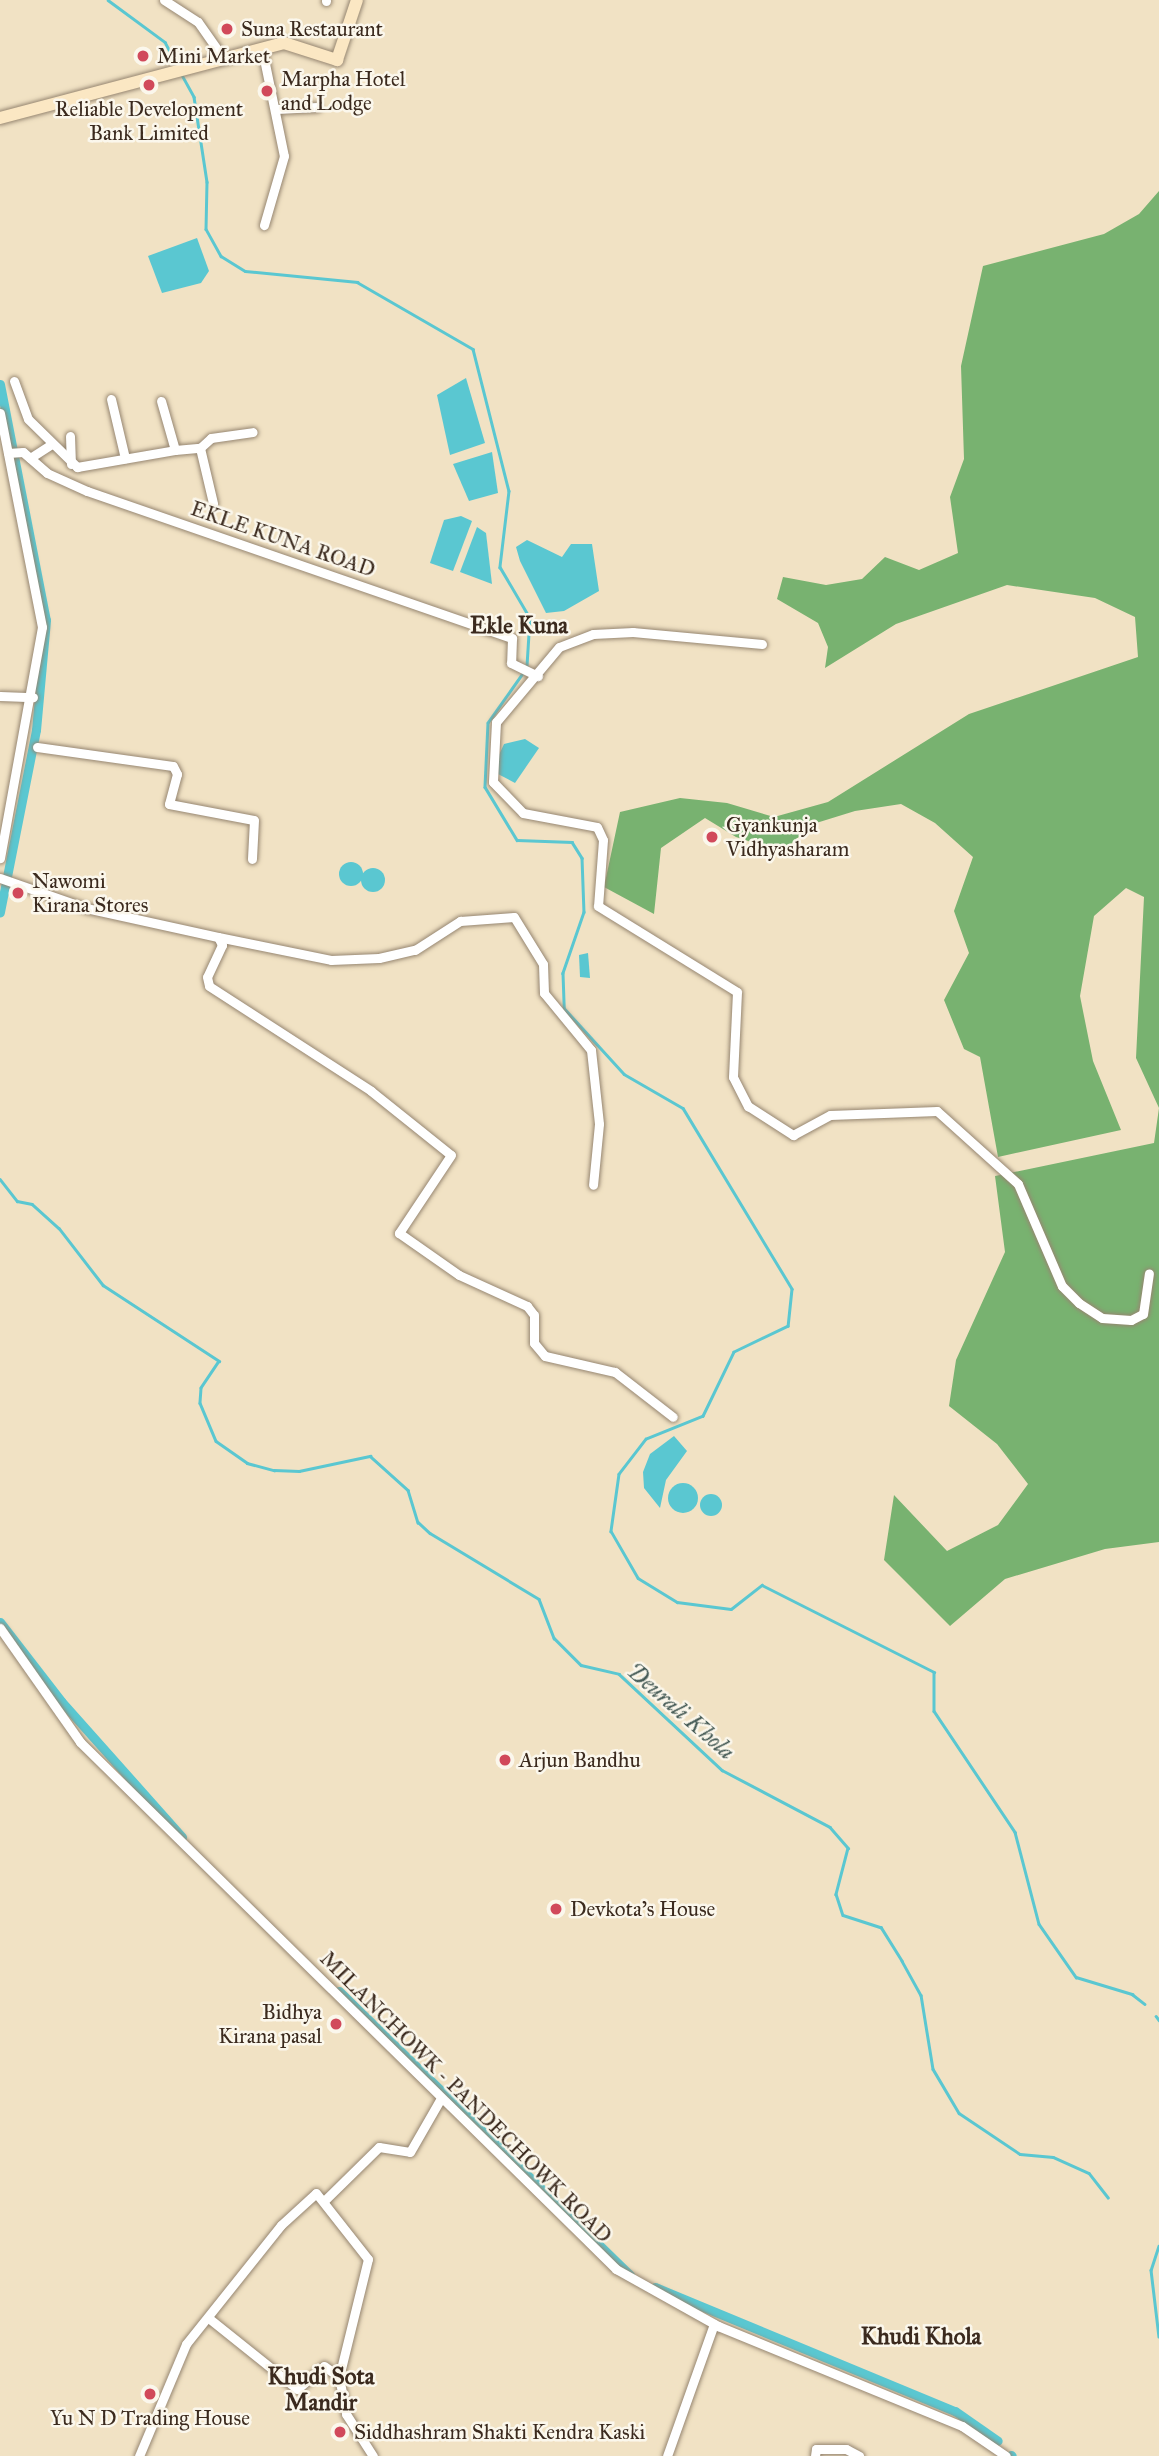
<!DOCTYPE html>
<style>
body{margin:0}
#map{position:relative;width:1159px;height:2456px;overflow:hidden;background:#f1e2c4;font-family:"IM FELL Great Primer",serif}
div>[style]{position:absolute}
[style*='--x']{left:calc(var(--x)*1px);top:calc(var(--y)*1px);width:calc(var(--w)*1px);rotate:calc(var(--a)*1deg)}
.forest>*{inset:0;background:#78b270}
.water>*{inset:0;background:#5ac7d1}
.round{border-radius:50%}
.stream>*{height:2.5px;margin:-1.25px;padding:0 1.25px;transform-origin:1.25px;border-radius:1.25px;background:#5ac7d1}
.canal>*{height:9px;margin:-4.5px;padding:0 4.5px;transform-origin:4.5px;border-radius:4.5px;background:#5ac7d1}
.roads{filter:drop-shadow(0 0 2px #968671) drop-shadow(0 0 2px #968671)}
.street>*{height:9px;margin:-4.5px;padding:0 4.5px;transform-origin:4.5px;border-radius:4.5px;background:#fff}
.secondary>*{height:12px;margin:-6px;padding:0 6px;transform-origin:6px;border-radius:6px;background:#fbe7c3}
.dots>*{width:19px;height:19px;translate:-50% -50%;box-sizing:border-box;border:4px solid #fbf7ec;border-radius:50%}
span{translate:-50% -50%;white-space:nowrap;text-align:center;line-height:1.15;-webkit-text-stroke:5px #fbf7ec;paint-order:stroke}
.poi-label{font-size:21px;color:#3b2a1e}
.left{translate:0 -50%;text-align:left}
.right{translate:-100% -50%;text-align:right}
.street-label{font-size:21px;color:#3b2a1e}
.neighbourhood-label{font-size:23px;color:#3b2a1e;font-weight:700}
.water-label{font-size:23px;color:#445954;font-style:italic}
</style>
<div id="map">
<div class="forest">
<i style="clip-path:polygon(1159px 191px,1159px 1542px,1105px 1549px,1005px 1579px,950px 1626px,884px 1560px,894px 1495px,947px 1551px,998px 1525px,1028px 1484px,997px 1444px,949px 1406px,956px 1360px,1005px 1252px,995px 1176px,1154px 1143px,1159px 1108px,1136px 1058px,1144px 897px,1126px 888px,1094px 916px,1080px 996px,1093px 1061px,1121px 1130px,998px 1157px,980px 1057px,964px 1049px,944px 1000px,969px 953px,954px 911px,973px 857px,935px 823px,901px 804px,855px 811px,813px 824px,782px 852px,736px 837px,705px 818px,661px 848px,654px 914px,604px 887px,620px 812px,680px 798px,727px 803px,774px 817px,828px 802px,969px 714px,1138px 657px,1135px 617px,1095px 598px,1007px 585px,896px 624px,825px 668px,828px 647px,818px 623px,777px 599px,783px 577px,826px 585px,862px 579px,885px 557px,919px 570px,958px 553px,950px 497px,964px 459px,961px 366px,983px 266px,1104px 234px,1139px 214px)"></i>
</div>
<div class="water">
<i style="clip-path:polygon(197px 238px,209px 271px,201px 283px,162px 293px,148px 256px)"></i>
<i style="clip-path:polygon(466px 378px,485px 443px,450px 455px,437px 395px)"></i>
<i style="clip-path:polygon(492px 452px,498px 493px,469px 501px,453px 464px)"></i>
<i style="clip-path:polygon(461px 516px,472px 521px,453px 571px,430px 563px,444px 520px)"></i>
<i style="clip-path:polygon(477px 527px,486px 533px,492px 584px,460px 572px)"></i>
<i style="clip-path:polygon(527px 540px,562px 557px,571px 544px,592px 544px,599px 591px,564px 611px,546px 613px,520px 561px,516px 547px)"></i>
<i style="clip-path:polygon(525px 739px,539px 748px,515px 783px,498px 774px,498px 757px,504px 744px)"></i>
<i class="round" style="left:339px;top:862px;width:24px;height:24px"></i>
<i class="round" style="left:361px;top:868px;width:24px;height:24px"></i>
<i style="clip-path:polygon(588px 953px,590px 978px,580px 977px,579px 955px)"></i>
<i style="clip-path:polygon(674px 1436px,687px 1451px,666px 1480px,660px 1508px,644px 1488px,643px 1472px,650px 1454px)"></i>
<i class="round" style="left:668px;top:1483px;width:30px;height:30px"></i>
<i class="round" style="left:700px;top:1494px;width:22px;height:22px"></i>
</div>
<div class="stream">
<i style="--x:108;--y:0;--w:71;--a:36.4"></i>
<i style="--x:165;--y:42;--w:27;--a:62"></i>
<i style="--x:182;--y:75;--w:25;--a:61"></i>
<i style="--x:194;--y:97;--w:86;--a:81.3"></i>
<i style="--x:207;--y:182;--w:47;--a:91.2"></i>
<i style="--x:206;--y:229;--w:31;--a:61"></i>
<i style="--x:221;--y:256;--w:28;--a:32"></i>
<i style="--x:245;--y:271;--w:113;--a:5.6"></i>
<i style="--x:357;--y:282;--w:134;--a:30"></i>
<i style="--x:473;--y:349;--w:146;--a:75.8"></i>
<i style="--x:509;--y:491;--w:77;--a:96.8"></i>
<i style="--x:500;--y:567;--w:59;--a:59.5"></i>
<i style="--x:530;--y:618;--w:48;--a:93.6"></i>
<i style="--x:524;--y:672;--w:62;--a:125.2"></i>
<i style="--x:488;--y:723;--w:64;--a:92.7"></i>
<i style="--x:485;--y:787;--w:62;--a:58.9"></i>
<i style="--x:517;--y:840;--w:55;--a:2.1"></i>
<i style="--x:572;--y:842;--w:19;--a:58"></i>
<i style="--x:582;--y:858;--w:54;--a:87.9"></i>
<i style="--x:584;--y:912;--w:65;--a:109"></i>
<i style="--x:563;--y:973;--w:35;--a:88"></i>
<i style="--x:564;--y:1008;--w:89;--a:47.7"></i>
<i style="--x:624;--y:1074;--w:68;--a:30"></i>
<i style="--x:683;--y:1108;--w:211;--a:58.9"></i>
<i style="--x:792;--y:1289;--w:37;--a:96"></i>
<i style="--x:788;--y:1326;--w:60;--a:154.3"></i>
<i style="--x:734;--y:1352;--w:71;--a:115.8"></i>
<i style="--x:703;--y:1416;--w:61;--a:158"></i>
<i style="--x:646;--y:1439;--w:44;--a:127.6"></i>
<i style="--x:619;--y:1474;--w:58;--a:98"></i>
<i style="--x:611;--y:1531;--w:54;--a:60.1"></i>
<i style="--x:638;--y:1578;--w:46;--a:31.6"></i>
<i style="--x:677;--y:1602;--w:54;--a:7.4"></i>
<i style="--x:731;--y:1609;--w:39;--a:-38"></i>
<i style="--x:762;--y:1585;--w:193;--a:26.8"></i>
<i style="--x:934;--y:1672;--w:39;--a:90"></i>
<i style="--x:934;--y:1711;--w:146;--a:56.2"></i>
<i style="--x:1015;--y:1832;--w:95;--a:75.4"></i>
<i style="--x:1039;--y:1924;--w:65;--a:55.1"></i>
<i style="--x:1076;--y:1977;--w:59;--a:16.9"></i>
<i style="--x:1132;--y:1994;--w:16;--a:38"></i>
<i style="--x:0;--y:1179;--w:28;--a:52"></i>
<i style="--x:17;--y:1201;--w:15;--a:11"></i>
<i style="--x:32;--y:1204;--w:36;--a:42"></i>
<i style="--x:59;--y:1228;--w:72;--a:52.3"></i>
<i style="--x:103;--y:1285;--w:139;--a:33.2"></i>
<i style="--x:219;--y:1361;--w:32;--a:124"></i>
<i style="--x:201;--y:1388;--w:15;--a:94"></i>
<i style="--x:200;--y:1403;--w:41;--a:67.2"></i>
<i style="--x:216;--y:1441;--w:38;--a:35"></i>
<i style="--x:247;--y:1463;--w:28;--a:15"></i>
<i style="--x:274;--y:1470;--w:25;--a:2"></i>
<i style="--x:299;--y:1471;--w:73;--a:-11.9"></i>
<i style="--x:370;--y:1456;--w:51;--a:41.8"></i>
<i style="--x:408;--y:1490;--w:34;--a:73"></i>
<i style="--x:418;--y:1522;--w:16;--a:43"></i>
<i style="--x:430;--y:1533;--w:127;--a:31.2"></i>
<i style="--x:539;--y:1599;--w:42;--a:69"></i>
<i style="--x:554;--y:1638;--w:38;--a:45"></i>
<i style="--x:581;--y:1665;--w:39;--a:13"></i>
<i style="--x:619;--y:1674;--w:141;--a:43"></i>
<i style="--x:722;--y:1770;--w:122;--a:27.8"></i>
<i style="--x:830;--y:1827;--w:28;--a:49"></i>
<i style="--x:848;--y:1848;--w:48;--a:104.6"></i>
<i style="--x:836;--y:1894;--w:22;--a:72"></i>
<i style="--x:843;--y:1915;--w:40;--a:18"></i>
<i style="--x:881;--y:1927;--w:40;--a:58"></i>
<i style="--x:902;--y:1961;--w:39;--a:61"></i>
<i style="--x:921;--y:1995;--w:75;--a:80.8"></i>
<i style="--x:933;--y:2069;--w:51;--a:59.4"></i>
<i style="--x:959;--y:2113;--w:73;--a:33.9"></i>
<i style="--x:1020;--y:2154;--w:33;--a:5"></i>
<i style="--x:1053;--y:2157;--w:39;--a:24"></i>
<i style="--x:1089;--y:2173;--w:31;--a:52"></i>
<i style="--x:1156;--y:2016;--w:5;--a:53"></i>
<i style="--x:1159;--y:2246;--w:25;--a:108"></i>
<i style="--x:1151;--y:2270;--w:67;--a:83.2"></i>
</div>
<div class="canal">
<i style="--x:0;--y:384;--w:240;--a:79"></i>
<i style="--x:46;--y:620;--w:110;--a:95.2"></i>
<i style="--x:36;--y:730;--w:186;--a:101.2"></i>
<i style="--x:0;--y:1622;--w:100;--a:52.3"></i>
<i style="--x:61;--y:1701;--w:182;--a:48.3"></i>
<i style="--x:339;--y:1991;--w:407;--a:44.3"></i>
<i style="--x:655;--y:2287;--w:325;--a:22.5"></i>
<i style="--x:955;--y:2411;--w:52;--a:34.9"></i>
<i style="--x:1011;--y:2455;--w:1;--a:45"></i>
</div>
<div class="roads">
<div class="street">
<i style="--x:164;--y:0;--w:40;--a:32.9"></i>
<i style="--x:198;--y:22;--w:45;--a:54.9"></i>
<i style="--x:326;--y:1;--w:1;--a:-90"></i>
<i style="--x:262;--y:49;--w:109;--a:78.4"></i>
<i style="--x:284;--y:156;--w:72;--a:106.2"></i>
<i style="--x:276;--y:109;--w:41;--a:-2.8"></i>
<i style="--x:14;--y:381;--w:40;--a:69.8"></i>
<i style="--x:28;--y:419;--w:69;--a:44.4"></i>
<i style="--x:77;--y:467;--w:99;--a:-9.8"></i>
<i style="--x:175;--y:450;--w:51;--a:-105.9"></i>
<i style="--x:111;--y:399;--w:61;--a:76.7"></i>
<i style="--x:0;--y:413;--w:218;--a:78.9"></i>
<i style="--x:42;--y:627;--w:235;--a:100.3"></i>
<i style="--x:70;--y:436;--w:28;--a:88"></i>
<i style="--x:200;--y:448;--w:15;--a:-42"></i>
<i style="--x:211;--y:438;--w:42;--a:-8.1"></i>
<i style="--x:175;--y:450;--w:25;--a:-5"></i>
<i style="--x:200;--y:448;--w:57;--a:76.7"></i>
<i style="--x:8;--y:453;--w:15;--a:-4"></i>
<i style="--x:23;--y:452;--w:32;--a:41"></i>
<i style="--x:47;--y:473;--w:44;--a:24.2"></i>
<i style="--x:87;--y:491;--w:450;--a:19.1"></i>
<i style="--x:512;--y:638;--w:25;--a:92"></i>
<i style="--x:511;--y:663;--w:30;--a:26"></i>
<i style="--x:30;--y:458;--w:24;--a:-33"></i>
<i style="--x:762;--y:644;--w:130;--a:-174.7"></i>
<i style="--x:633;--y:632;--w:40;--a:177.1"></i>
<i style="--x:593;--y:634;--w:36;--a:159"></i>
<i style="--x:559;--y:647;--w:98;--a:130"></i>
<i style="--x:496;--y:722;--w:60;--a:92.9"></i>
<i style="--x:493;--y:782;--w:43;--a:45.9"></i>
<i style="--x:523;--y:813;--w:75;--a:10.7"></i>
<i style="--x:597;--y:827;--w:14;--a:65"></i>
<i style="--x:603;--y:840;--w:66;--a:94.3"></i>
<i style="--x:598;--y:906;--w:163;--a:31.7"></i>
<i style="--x:737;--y:992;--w:85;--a:92.7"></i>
<i style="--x:733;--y:1077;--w:33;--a:63"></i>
<i style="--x:748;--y:1106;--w:54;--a:32.8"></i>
<i style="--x:793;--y:1135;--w:42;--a:-28.4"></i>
<i style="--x:830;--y:1115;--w:107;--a:-2.1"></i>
<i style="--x:937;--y:1111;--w:109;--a:42"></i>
<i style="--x:1018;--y:1184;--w:111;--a:66.7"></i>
<i style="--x:1062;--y:1286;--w:24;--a:45"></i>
<i style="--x:1079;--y:1303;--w:27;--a:33"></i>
<i style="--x:1102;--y:1318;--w:29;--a:4"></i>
<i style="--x:1131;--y:1320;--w:13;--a:-27"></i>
<i style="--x:1143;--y:1314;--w:41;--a:-81.7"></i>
<i style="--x:0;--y:696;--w:33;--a:2"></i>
<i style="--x:37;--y:747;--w:137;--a:8"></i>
<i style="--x:173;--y:766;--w:9;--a:63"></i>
<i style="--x:177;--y:774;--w:31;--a:105"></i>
<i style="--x:169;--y:804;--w:86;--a:10.7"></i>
<i style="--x:254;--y:820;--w:39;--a:93"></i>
<i style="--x:0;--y:878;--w:91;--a:19.2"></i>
<i style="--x:86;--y:908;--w:135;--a:12.4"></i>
<i style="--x:218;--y:937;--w:9;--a:63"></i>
<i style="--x:222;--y:945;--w:35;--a:115"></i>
<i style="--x:207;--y:977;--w:9;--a:77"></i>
<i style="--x:209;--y:986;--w:193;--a:32.9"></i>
<i style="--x:371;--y:1091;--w:102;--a:38.7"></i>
<i style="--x:451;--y:1155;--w:94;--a:123.7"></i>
<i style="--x:399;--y:1233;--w:73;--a:35"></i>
<i style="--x:459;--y:1275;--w:75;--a:24.5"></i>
<i style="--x:527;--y:1306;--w:11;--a:52"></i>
<i style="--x:534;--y:1315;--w:28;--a:90"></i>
<i style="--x:534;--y:1343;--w:17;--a:50"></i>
<i style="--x:545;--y:1356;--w:72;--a:12.9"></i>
<i style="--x:615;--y:1372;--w:73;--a:37.8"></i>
<i style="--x:218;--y:937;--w:115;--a:11.5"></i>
<i style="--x:331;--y:960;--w:48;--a:-2.4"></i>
<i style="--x:379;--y:958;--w:37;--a:-13"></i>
<i style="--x:415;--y:950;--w:54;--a:-32.8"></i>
<i style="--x:460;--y:921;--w:54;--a:-4.2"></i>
<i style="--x:514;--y:917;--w:55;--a:58.3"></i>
<i style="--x:543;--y:964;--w:29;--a:88"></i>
<i style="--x:544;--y:993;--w:74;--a:50.5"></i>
<i style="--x:591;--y:1050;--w:74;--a:83.8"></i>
<i style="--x:599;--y:1124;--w:61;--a:95.6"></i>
<i style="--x:0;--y:1628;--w:139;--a:54.9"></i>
<i style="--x:80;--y:1742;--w:752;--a:44.51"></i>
<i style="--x:616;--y:2269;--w:117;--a:29.2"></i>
<i style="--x:718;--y:2326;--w:264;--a:22.3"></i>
<i style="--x:962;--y:2426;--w:53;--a:34.3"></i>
<i style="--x:324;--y:2201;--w:77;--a:-44.5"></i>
<i style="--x:379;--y:2147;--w:31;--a:9"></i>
<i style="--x:410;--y:2152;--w:62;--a:-60.1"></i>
<i style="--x:211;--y:2320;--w:110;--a:38.7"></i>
<i style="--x:297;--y:2389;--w:35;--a:-40"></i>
<i style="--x:324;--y:2366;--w:19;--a:36"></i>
<i style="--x:139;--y:2456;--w:121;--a:-67.2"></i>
<i style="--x:186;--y:2344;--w:152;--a:-51.4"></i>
<i style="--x:281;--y:2225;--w:47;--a:-42.4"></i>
<i style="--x:316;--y:2193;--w:84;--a:51.8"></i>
<i style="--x:368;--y:2259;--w:122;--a:103.8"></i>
<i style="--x:339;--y:2377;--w:38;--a:79"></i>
<i style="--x:346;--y:2414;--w:50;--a:57.3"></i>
<i style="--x:667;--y:2456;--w:140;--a:-70.4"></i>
<i style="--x:815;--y:2456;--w:7;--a:-82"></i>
<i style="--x:816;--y:2449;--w:30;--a:0"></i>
<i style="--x:846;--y:2449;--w:15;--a:28"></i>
</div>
<div class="secondary">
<i style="--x:0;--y:118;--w:294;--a:-14.8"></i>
<i style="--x:284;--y:43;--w:56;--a:17.8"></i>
<i style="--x:337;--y:60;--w:63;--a:-71.6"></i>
</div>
</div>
<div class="dots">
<i style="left:227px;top:29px;background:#d1495b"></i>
<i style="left:143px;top:56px;background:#d1495b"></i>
<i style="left:149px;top:85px;background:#d1495b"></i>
<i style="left:267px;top:91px;background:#d1495b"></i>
<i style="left:712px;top:837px;background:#d1495b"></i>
<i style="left:18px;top:893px;background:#d1495b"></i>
<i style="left:505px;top:1760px;background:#d1495b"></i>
<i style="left:556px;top:1909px;background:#d1495b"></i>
<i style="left:336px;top:2024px;background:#d1495b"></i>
<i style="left:150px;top:2394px;background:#d1495b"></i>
<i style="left:340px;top:2432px;background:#d1495b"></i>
</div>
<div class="poi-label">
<span class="left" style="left:241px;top:29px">Suna Restaurant</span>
<span class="left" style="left:157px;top:56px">Mini Market</span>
<span class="left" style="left:281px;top:91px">Marpha Hotel<br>and Lodge</span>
<span style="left:149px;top:121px">Reliable Development<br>Bank Limited</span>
<span class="left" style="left:726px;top:837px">Gyankunja<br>Vidhyasharam</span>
<span class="left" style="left:32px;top:893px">Nawomi<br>Kirana Stores</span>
<span class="left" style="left:519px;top:1760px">Arjun Bandhu</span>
<span class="left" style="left:570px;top:1909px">Devkota's House</span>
<span class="right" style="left:322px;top:2024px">Bidhya<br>Kirana pasal</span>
<span style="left:150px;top:2418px">Yu N D Trading House</span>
<span class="left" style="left:354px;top:2432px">Siddhashram Shakti Kendra Kaski</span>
</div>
<div class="street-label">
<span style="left:283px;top:539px;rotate:19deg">EKLE KUNA ROAD</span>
<span style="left:466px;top:2097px;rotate:45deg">MILANCHOWK - PANDECHOWK ROAD</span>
</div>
<div class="neighbourhood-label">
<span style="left:519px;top:625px">Ekle Kuna</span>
<span style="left:921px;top:2336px">Khudi Khola</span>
<span style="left:321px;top:2389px">Khudi Sota<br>Mandir</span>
</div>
<div class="water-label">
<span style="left:681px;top:1711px;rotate:41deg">Deurali Khola</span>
</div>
</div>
